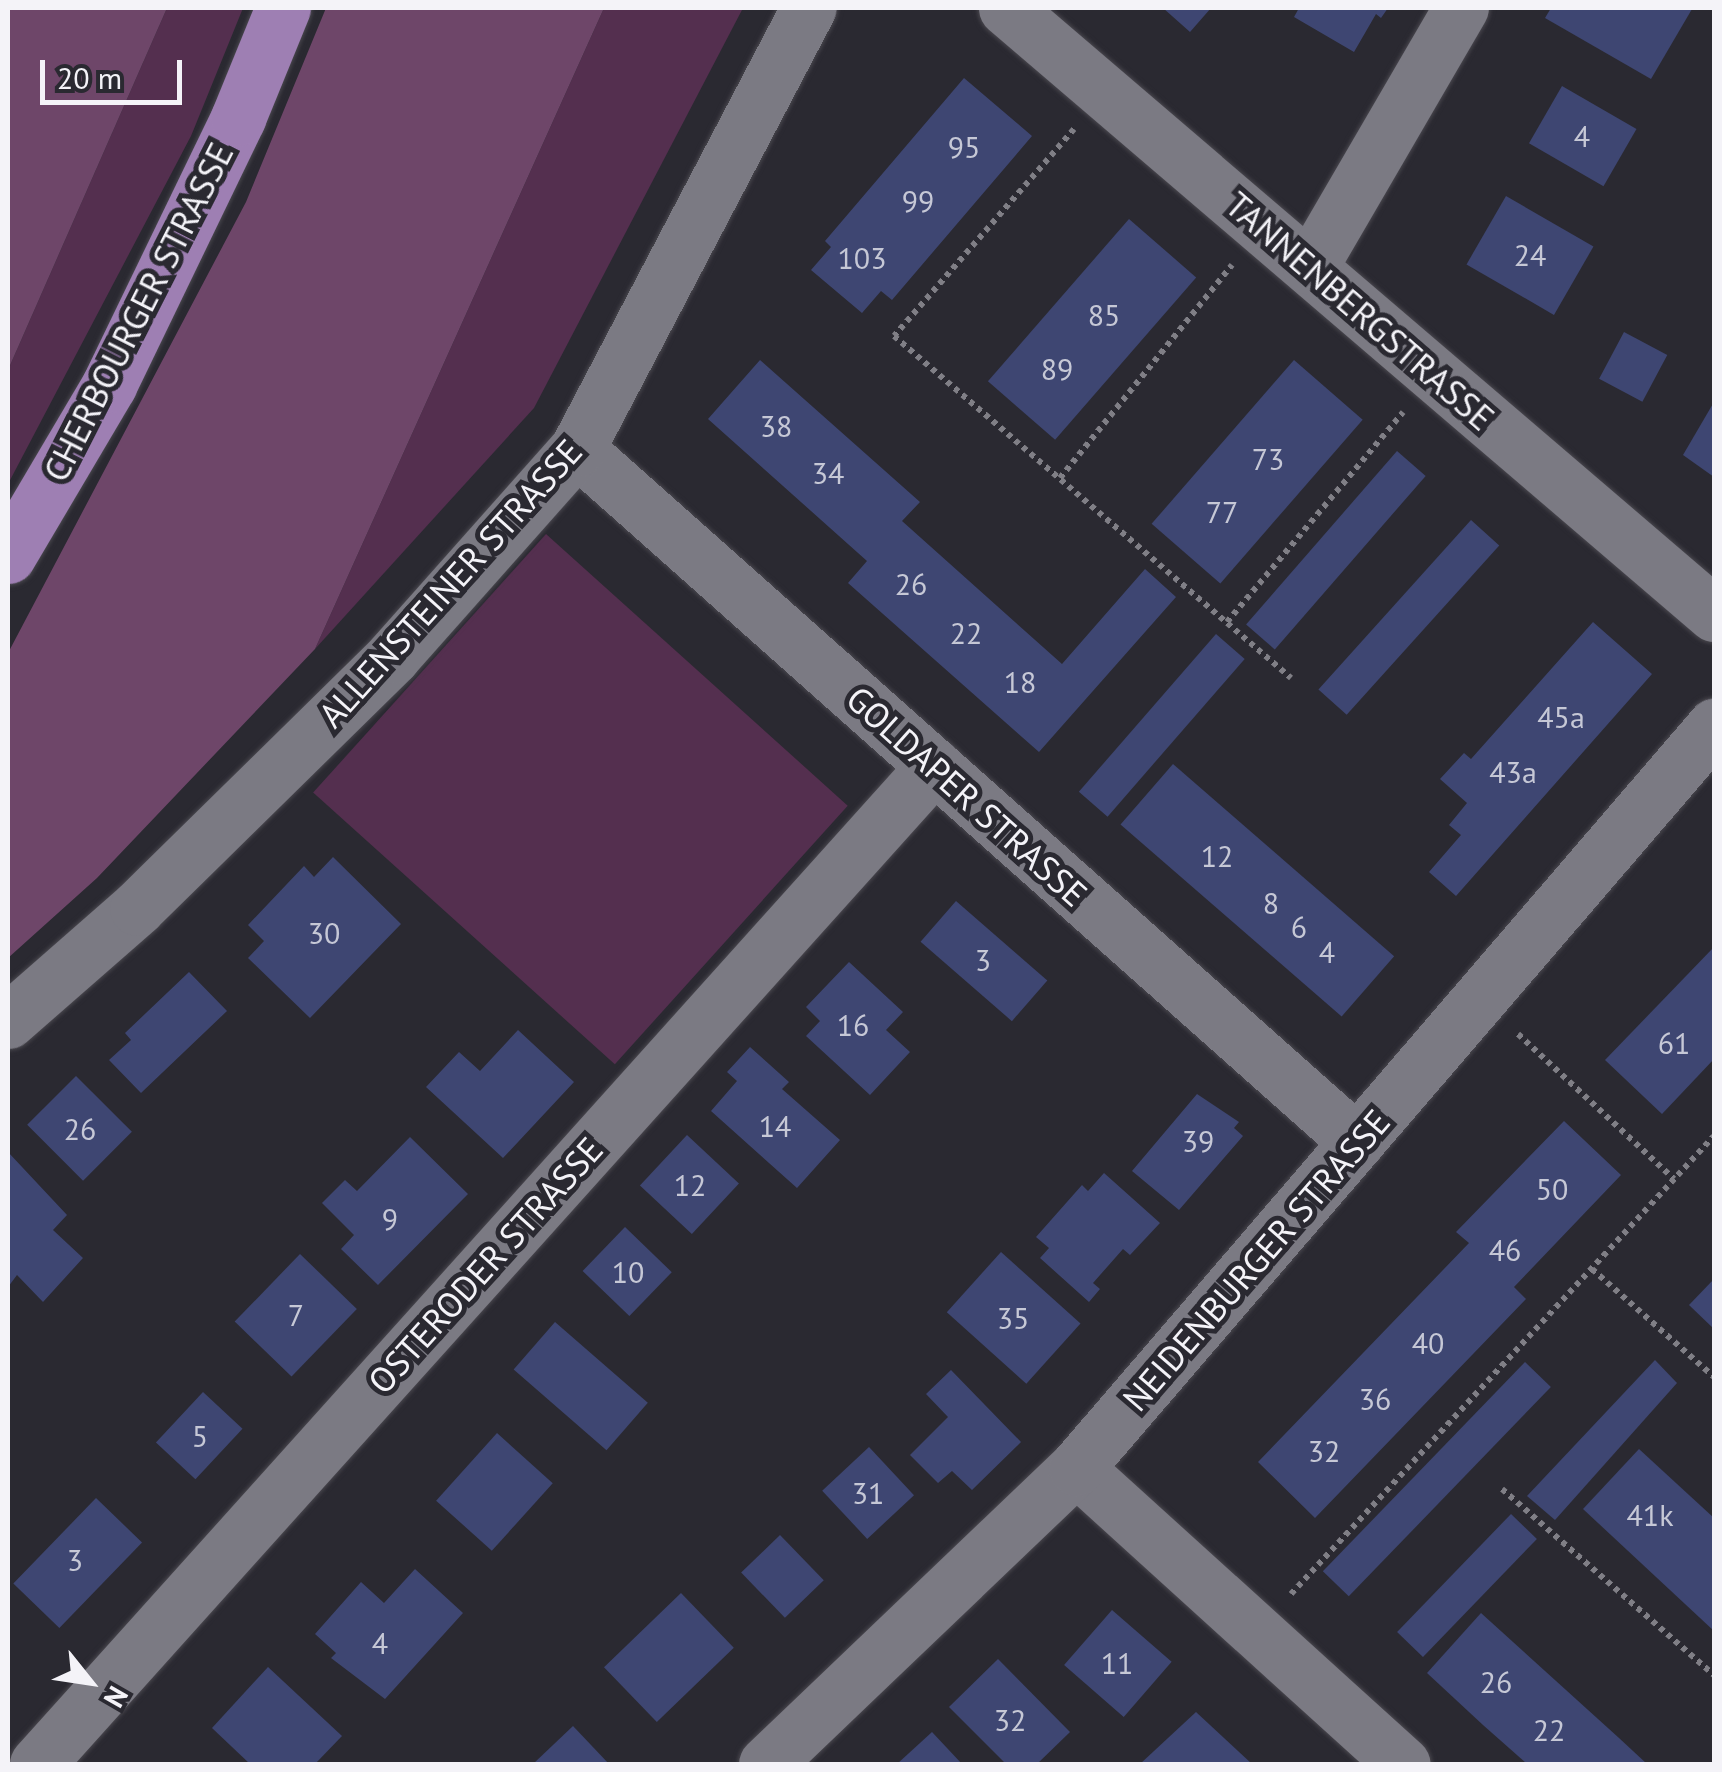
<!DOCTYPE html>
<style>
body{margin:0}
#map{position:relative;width:1722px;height:1772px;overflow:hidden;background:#2a2931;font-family:"PT Sans",sans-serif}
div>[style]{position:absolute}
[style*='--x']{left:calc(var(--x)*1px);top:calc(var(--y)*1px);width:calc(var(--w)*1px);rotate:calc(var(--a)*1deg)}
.green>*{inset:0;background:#542f4f;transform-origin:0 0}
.forest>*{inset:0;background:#6e4669}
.building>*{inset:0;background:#3e4672;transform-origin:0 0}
.path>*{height:6px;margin-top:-3px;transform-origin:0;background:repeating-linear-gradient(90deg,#807f86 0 5px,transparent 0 10px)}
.roads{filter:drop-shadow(0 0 2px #49474e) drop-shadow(0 0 2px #49474e)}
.minor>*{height:55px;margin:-27.5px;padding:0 27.5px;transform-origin:27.5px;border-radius:27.5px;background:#7b7a83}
.major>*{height:55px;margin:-27.5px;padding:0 27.5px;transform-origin:27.5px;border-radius:27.5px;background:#9e7fb3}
span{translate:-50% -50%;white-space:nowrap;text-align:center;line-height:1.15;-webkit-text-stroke:10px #2a2931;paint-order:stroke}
.number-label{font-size:30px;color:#c6c8d6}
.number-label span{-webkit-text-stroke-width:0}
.street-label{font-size:35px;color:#f4f3f8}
.frame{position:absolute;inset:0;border:10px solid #f4f3f8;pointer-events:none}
.north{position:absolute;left:40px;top:1632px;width:100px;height:100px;-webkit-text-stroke:8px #2a2931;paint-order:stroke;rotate:120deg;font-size:28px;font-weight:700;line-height:40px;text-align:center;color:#f4f3f8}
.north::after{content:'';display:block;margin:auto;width:35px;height:45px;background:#f4f3f8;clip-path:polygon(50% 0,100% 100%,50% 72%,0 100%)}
.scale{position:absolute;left:40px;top:60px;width:142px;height:45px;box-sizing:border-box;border:5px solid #f4f3f8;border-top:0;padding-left:12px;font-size:30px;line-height:35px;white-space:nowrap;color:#f4f3f8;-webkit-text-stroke:8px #2a2931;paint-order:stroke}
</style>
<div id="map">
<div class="green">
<i style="clip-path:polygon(167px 8px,243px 8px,191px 136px,8px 484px,8px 370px)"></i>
<i style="clip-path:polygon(604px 8px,743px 8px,534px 408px,315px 649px)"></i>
<i style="left:546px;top:534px;width:406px;height:348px;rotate:42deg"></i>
</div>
<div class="forest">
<i style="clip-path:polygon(8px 8px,167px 8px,8px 370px)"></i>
<i style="clip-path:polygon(326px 8px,604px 8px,315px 649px,97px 878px,8px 958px,8px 653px,246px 202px)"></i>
</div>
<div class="building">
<i style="clip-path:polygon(1163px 8px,1211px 8px,1190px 32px)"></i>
<i style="clip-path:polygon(1299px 8px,1388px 8px,1381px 18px,1376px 14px,1354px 52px,1294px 17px)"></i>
<i style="clip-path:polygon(1551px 8px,1690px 8px,1692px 9px,1651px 79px,1545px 18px)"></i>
<i style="clip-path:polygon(964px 78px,1032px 136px,892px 300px,881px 291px,862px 313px,811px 270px,831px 247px,825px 241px)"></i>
<i style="left:1562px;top:86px;width:86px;height:66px;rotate:30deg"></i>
<i style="left:1506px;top:196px;width:101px;height:79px;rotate:30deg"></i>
<i style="left:1129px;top:219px;width:89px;height:215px;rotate:41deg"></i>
<i style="left:1624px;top:332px;width:49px;height:53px;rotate:28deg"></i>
<i style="clip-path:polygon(760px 360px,920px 502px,902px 521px,1062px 664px,1145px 569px,1176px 597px,1039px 752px,848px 583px,867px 561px,708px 419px)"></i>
<i style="left:1294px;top:360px;width:91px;height:217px;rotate:41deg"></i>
<i style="clip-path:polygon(1714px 402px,1714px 477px,1683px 455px)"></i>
<i style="left:1397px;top:451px;width:38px;height:230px;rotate:41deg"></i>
<i style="left:1471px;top:520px;width:38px;height:228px;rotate:42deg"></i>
<i style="clip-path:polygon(1593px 622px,1652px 674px,1456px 896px,1429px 872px,1461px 835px,1449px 825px,1467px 803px,1440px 779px,1464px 753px,1471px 759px)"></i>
<i style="left:1216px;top:634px;width:38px;height:209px;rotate:41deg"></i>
<i style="left:1173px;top:764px;width:293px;height:80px;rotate:41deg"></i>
<i style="clip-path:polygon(333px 857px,401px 924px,310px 1018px,248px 958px,264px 941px,248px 925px,304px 866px,314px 877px)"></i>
<i style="left:956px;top:901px;width:121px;height:54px;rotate:41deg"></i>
<i style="clip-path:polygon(1714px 947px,1714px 1059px,1662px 1114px,1605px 1060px)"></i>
<i style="clip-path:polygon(849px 962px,903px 1012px,886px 1030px,910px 1052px,870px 1095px,806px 1036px,820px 1021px,806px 1007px)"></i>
<i style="clip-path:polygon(189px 972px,227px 1011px,141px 1093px,109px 1060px,131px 1040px,125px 1033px)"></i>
<i style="clip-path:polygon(518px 1030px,574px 1082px,503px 1158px,426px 1087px,459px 1052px,480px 1071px)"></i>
<i style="clip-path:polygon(750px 1047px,789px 1082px,782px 1089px,840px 1140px,797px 1188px,711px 1111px,737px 1081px,727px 1072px)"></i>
<i style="left:76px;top:1076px;width:79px;height:69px;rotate:45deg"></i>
<i style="clip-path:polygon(1197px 1094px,1239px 1122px,1234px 1128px,1243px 1136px,1179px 1210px,1132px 1171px)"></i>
<i style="clip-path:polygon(1564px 1121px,1621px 1175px,1514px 1287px,1526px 1299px,1315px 1518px,1258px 1462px,1469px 1243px,1456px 1232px)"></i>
<i style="left:687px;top:1135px;width:71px;height:69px;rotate:43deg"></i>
<i style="clip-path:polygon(410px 1137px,468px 1194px,378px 1285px,341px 1249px,354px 1235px,322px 1203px,345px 1180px,357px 1191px)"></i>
<i style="clip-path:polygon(8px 1152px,67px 1215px,53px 1230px,83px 1258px,43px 1302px,17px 1275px,8px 1287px)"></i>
<i style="clip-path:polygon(1104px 1173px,1160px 1223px,1130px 1255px,1123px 1249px,1093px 1283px,1100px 1289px,1089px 1302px,1040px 1258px,1049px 1248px,1036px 1237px,1082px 1185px,1088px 1191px)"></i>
<i style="left:625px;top:1227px;width:65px;height:61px;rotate:44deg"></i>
<i style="left:1001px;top:1252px;width:107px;height:81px;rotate:42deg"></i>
<i style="left:300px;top:1254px;width:79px;height:94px;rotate:44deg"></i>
<i style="clip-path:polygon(1714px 1279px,1714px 1329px,1689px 1305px)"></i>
<i style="left:555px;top:1322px;width:123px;height:63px;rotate:41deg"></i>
<i style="clip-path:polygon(1655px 1360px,1677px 1383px,1555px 1520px,1527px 1496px)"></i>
<i style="left:1525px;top:1362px;width:36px;height:291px;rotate:44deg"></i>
<i style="clip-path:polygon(951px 1370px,1021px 1442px,972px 1490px,952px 1471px,938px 1483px,910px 1455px,948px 1417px,926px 1394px)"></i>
<i style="left:203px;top:1392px;width:54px;height:69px;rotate:43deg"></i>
<i style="left:497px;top:1433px;width:75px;height:91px;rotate:42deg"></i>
<i style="left:869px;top:1447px;width:66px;height:64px;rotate:47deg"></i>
<i style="clip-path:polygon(1639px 1449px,1714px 1518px,1714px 1631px,1583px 1509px)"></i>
<i style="left:96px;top:1498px;width:64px;height:119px;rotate:44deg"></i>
<i style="left:1511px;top:1514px;width:36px;height:164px;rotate:44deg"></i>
<i style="left:780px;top:1535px;width:63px;height:54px;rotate:46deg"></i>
<i style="clip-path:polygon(415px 1569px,463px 1613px,385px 1699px,331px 1658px,336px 1653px,315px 1634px,361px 1582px,384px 1603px)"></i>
<i style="left:681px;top:1593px;width:76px;height:107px;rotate:46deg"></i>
<i style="left:1112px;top:1610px;width:79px;height:73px;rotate:41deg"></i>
<i style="clip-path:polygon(1481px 1613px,1619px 1738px,1647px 1764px,1527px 1764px,1483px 1725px,1427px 1673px)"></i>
<i style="clip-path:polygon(998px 1659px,1070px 1732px,1037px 1764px,1006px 1764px,949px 1707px)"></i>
<i style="clip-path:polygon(268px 1667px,342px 1736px,315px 1764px,250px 1764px,212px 1728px)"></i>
<i style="clip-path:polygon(1196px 1712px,1252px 1764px,1140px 1764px)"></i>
<i style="clip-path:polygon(573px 1726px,609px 1764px,533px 1764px)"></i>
<i style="clip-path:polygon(932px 1732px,962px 1764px,897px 1764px)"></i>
</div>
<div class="path">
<i style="--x:1074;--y:129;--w:274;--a:131"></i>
<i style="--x:894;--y:336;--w:524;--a:40.74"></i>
<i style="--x:1060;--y:478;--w:274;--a:-51.1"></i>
<i style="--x:1227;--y:622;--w:274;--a:-50"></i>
<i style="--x:1518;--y:1034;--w:213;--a:42.9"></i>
<i style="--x:1592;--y:1269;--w:163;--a:41.5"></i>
<i style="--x:1502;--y:1489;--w:282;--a:41.3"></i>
<i style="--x:1291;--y:1594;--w:623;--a:-47.28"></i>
</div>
<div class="roads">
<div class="minor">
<i style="--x:1006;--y:8;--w:932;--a:40.56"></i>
<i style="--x:1310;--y:267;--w:300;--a:-59.8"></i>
<i style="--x:577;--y:449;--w:1043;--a:41.62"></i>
<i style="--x:8;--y:1021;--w:171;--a:-41.2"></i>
<i style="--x:137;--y:908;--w:359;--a:-44.5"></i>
<i style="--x:393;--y:656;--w:277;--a:-48.4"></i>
<i style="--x:577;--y:449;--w:498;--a:-62.3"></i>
<i style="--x:1076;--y:1468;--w:441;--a:42.2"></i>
<i style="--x:37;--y:1764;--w:1342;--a:-48.05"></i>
<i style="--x:766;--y:1764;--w:429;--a:-43.7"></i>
<i style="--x:1076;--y:1468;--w:979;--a:-49.31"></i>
</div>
<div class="major">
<i style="--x:8;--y:556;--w:199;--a:-59.4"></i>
<i style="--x:109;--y:385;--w:297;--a:-64.2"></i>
<i style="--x:238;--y:118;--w:119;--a:-67.8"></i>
</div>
</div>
<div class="number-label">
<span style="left:1582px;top:136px">4</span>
<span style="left:964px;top:147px">95</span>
<span style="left:918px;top:201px">99</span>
<span style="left:1530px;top:255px">24</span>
<span style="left:862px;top:258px">103</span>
<span style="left:1104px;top:315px">85</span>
<span style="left:1057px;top:369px">89</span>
<span style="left:776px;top:426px">38</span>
<span style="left:1268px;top:459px">73</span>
<span style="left:828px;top:473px">34</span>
<span style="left:1222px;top:512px">77</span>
<span style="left:911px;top:584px">26</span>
<span style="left:966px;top:633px">22</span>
<span style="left:1020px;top:682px">18</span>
<span style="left:1561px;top:717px">45a</span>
<span style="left:1513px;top:772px">43a</span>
<span style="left:1217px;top:856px">12</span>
<span style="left:1271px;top:903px">8</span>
<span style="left:1299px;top:927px">6</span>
<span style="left:324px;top:933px">30</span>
<span style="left:1327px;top:952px">4</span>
<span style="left:983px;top:960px">3</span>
<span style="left:853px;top:1025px">16</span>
<span style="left:1674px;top:1043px">61</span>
<span style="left:775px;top:1126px">14</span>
<span style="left:80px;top:1129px">26</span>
<span style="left:1198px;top:1141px">39</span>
<span style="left:690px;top:1185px">12</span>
<span style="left:1552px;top:1189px">50</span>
<span style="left:390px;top:1219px">9</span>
<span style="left:1505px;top:1250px">46</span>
<span style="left:628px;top:1272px">10</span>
<span style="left:296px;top:1315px">7</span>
<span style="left:1013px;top:1318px">35</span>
<span style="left:1428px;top:1343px">40</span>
<span style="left:1375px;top:1399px">36</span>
<span style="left:200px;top:1436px">5</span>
<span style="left:1324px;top:1451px">32</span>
<span style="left:868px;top:1493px">31</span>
<span style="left:1650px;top:1515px">41k</span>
<span style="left:75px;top:1560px">3</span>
<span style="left:380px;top:1643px">4</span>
<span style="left:1117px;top:1663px">11</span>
<span style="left:1496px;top:1682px">26</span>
<span style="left:1010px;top:1720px">32</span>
<span style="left:1549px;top:1730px">22</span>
</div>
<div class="street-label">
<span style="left:1360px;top:311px;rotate:41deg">TANNENBERGSTRASSE</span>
<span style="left:138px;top:312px;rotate:-63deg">CHERBOURGER STRASSE</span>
<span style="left:450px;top:583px;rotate:-48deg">ALLENSTEINER STRASSE</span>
<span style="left:967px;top:796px;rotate:42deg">GOLDAPER STRASSE</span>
<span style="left:1256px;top:1260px;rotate:-49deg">NEIDENBURGER STRASSE</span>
<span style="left:485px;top:1265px;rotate:-48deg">OSTERODER STRASSE</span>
</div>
<div class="frame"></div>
<div class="north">N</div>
<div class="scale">20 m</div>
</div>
